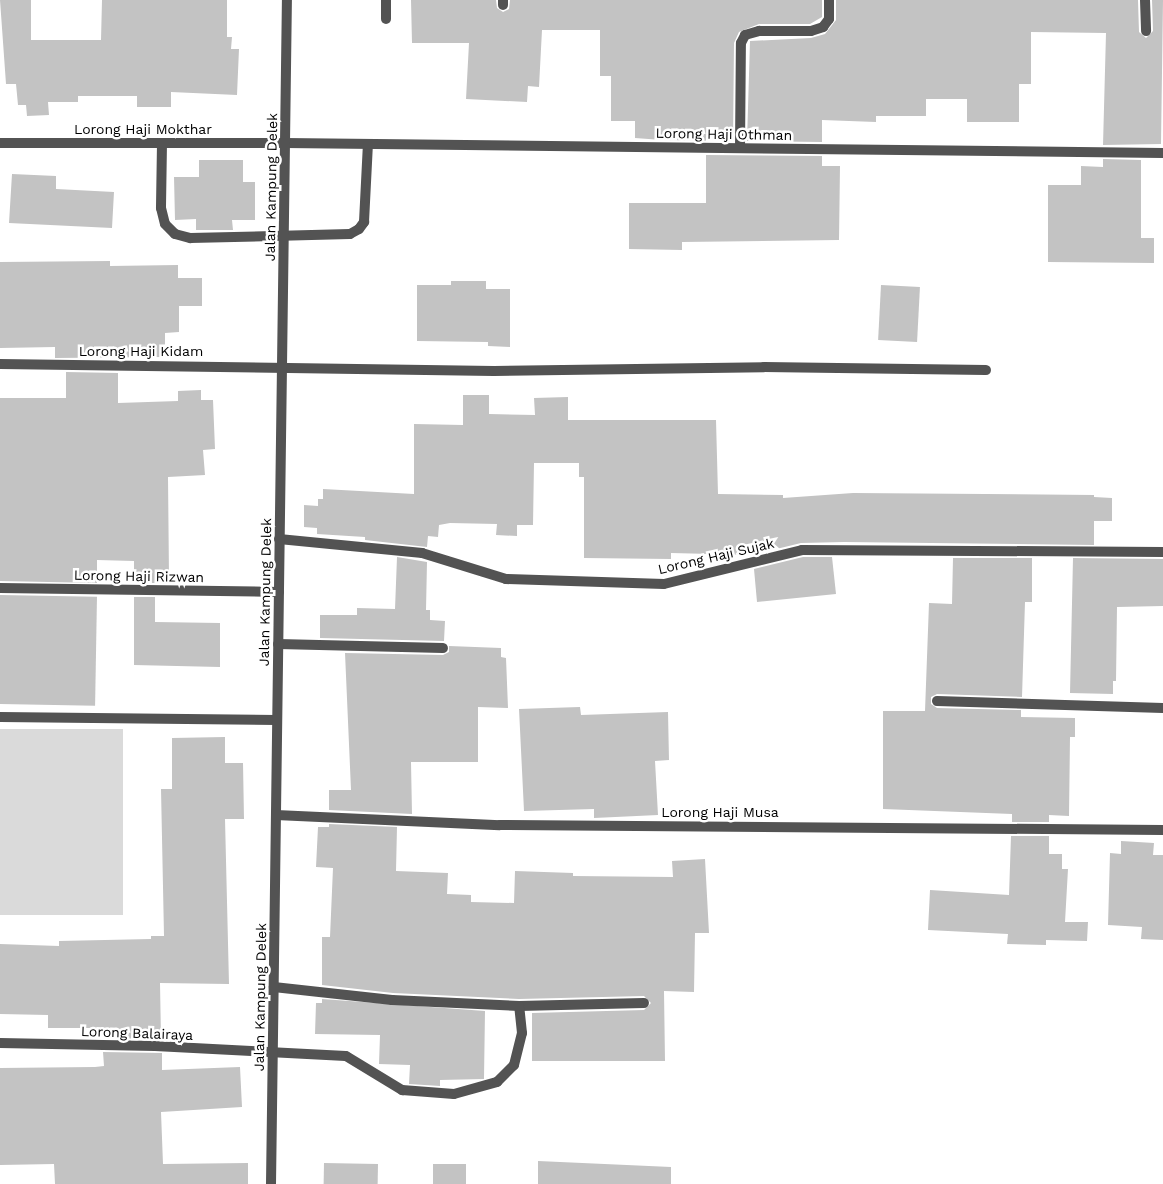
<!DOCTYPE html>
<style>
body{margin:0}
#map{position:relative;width:1163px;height:1184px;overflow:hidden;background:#fff;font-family:"Work Sans",sans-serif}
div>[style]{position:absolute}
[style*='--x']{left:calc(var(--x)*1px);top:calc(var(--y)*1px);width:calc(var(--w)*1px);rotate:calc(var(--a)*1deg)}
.green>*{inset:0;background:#dadada;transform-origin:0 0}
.building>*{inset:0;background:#c3c3c3;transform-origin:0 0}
.lane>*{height:10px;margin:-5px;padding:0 5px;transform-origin:5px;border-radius:5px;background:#535353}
.street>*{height:10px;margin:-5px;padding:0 5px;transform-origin:5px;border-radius:5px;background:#535353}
span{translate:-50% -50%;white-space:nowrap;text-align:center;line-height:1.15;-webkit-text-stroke:5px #fff;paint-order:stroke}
.street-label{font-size:14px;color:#000}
</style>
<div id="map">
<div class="green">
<i style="left:0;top:729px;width:123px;height:186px"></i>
</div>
<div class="building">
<i style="clip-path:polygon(0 0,31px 0,31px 40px,101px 40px,102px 0,227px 0,227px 37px,232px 37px,231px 49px,239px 49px,237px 95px,171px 92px,171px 107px,137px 107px,137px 96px,78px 96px,78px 102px,48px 102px,49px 115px,27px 116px,26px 105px,18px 105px,16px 84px,6px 84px)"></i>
<i style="clip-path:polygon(411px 0,496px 0,497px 8px,503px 12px,509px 9px,510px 0,822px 0,822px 17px,810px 24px,759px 24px,739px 32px,734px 43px,733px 141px,662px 140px,635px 138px,635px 121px,611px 121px,611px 76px,600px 76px,600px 30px,542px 30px,539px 87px,528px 86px,527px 102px,466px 99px,469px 43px,412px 43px)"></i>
<i style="clip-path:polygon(836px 0,1138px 0,1139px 32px,1146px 38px,1153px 31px,1152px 0,1163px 0,1161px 144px,1103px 145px,1106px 33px,1031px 32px,1031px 84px,1019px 84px,1019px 122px,967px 122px,967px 99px,926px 99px,926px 116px,876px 116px,876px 122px,822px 120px,822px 142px,747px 141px,750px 41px,811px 38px,825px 34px,836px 20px)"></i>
<i style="clip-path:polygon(706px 155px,822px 156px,822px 166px,840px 166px,839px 240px,682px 242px,682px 250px,629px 249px,629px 203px,706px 203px)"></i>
<i style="clip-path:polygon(1103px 159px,1141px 160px,1141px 238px,1154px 238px,1154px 263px,1048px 262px,1048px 185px,1081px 185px,1081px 166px,1103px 167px)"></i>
<i style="clip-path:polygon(199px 160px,243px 160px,243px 182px,255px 182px,255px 220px,232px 220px,233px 230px,196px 230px,196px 219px,175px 220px,174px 177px,199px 177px)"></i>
<i style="clip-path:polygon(12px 174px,56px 176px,56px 189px,114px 192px,112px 228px,9px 223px)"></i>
<i style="clip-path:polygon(110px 261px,110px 266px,178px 265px,178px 278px,202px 278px,202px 306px,179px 306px,179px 332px,165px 333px,165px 357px,55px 358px,55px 347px,0 348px,0 262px)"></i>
<i style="clip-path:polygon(451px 281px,486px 281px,486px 289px,510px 289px,510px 347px,488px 346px,488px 342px,417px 341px,417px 285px,451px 285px)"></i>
<i style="left:881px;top:285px;width:39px;height:55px;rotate:3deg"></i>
<i style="clip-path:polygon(66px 372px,118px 373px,118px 403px,178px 401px,178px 391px,201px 390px,201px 400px,213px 400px,215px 449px,203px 450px,205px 475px,168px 477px,169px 577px,155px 577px,155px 583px,134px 583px,134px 561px,97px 560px,97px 583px,0 581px,0 398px,66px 398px)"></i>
<i style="clip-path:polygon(463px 395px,489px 395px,489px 414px,535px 415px,534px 398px,568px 397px,568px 420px,716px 420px,718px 494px,783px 495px,783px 498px,853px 493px,1094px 495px,1094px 497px,1112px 498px,1112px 521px,1094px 521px,1094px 545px,844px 542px,801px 543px,752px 555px,671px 553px,671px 559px,584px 558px,584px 477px,579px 477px,579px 463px,534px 463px,533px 525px,517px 525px,517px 536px,496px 535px,497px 524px,450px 523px,439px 525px,438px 537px,428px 536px,427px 547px,365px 540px,365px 537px,317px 534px,317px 528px,304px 527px,304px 505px,318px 506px,318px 499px,323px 499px,323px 489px,414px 494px,414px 424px,463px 425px)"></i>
<i style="clip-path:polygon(397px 557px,427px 562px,426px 610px,430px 610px,430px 620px,445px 621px,444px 641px,320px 638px,320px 615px,357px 615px,357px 608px,395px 609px)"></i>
<i style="clip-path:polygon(803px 557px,832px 557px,836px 594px,757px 602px,754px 569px)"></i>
<i style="clip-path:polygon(953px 558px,1032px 558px,1032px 602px,1025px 602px,1022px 697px,937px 694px,931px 697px,931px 704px,937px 708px,1021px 710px,1021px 717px,1075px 718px,1075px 737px,1070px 737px,1069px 816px,1049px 815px,1049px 822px,1012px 822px,1012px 814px,883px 809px,883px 711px,925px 711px,929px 603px,952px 604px)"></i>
<i style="clip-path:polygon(1073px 558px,1163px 559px,1163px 606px,1117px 607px,1116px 681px,1113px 681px,1113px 694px,1070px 693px)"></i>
<i style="left:0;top:595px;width:97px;height:109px;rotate:1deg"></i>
<i style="clip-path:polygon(134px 597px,155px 597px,155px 622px,220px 623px,220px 667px,134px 665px)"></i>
<i style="clip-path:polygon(449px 646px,501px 648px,501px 657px,506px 658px,508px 708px,478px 707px,478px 762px,411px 762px,412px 814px,329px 810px,329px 790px,351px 790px,345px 653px,443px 655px,449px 652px)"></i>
<i style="clip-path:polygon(580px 707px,581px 715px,668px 712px,669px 760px,655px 761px,658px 815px,594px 818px,594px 809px,524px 811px,519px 709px)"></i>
<i style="clip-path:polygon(225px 737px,225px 763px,243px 763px,244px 819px,225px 819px,229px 984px,160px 983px,161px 1039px,103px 1038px,103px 1028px,48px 1028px,48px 1015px,0 1014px,0 944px,59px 946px,59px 941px,151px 939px,151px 936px,164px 936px,161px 789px,172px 789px,172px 738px)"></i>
<i style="clip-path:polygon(329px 824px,397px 827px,396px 871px,448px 873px,447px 894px,471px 895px,471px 902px,514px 903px,515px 871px,573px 873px,573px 876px,673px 877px,672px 861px,705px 859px,709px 933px,695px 933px,694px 992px,664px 991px,665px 1061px,532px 1061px,532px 1013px,644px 1010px,651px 1003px,644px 996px,519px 999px,393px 993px,322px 985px,322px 937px,330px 937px,333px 868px,316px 867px,318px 827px,329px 827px)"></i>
<i style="clip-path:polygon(1011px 836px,1049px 836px,1049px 854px,1062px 854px,1062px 869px,1068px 869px,1065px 922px,1088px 922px,1087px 941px,1046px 940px,1046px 945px,1007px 944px,1008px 934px,928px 930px,930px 890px,1009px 895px)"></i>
<i style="clip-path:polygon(1121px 841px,1154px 843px,1153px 855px,1163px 855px,1163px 940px,1141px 939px,1142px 927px,1108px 925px,1110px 853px,1121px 854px)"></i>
<i style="clip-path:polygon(322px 999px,485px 1011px,484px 1079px,440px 1080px,440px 1086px,409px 1084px,410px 1065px,379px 1064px,380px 1035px,315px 1034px,316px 1003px,322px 1003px)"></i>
<i style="clip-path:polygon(103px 1052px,162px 1053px,162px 1070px,240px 1067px,242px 1107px,161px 1112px,163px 1164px,248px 1163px,248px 1184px,55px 1184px,54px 1164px,0 1165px,0 1068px,95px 1067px,104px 1066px)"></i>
<i style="clip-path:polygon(538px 1161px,671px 1167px,671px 1184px,538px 1184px)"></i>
<i style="left:324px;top:1163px;width:54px;height:21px;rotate:1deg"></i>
<i style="left:433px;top:1164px;width:33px;height:20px"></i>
</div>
<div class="lane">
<i style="--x:1145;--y:0;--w:31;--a:88"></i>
<i style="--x:503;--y:5;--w:5;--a:-90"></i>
<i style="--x:162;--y:143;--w:65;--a:90.9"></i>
<i style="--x:161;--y:208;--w:16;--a:76"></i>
<i style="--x:165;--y:224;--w:14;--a:45"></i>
<i style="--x:175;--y:234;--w:16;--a:15"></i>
<i style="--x:190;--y:238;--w:160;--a:-1.4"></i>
<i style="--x:350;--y:234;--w:10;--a:-29"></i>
<i style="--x:359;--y:229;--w:9;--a:-54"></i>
<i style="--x:364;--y:222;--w:78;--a:-87.1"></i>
<i style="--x:740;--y:148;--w:105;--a:-89.5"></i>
<i style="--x:741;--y:43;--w:9;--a:-63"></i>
<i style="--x:745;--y:35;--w:15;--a:-16"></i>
<i style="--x:759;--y:31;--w:52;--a:0"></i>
<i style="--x:811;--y:31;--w:13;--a:-18"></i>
<i style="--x:823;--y:27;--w:10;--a:-53"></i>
<i style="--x:829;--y:19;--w:19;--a:-90"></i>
</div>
<div class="street">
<i style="--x:386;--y:19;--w:19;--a:-90"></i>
<i style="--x:0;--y:143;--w:285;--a:0"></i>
<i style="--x:285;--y:143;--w:878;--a:0.65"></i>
<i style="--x:0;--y:364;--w:494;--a:0.8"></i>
<i style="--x:494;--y:371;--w:270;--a:-0.8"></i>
<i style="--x:764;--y:367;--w:222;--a:0.8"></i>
<i style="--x:279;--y:539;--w:144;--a:5.6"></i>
<i style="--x:422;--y:553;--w:88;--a:17.2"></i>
<i style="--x:506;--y:579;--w:158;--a:1.8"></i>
<i style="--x:664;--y:584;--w:142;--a:-13.8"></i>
<i style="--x:802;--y:550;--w:361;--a:0.3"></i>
<i style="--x:0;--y:588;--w:279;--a:0.8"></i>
<i style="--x:278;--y:644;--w:165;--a:1.4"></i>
<i style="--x:937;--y:701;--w:226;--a:1.8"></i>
<i style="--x:0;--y:717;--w:277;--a:0.6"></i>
<i style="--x:276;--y:815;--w:224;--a:2.6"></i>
<i style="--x:500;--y:825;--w:663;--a:0.43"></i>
<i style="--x:519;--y:1006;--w:125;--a:-1.4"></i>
<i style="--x:0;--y:1043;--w:155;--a:1.1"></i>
<i style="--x:155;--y:1046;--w:191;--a:3"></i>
<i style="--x:346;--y:1056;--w:66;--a:31.3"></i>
<i style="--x:402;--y:1090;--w:52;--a:4.4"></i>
<i style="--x:454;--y:1094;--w:45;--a:-15.6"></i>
<i style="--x:497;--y:1082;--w:24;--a:-45"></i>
<i style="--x:514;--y:1065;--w:33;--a:-76"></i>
<i style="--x:522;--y:1033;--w:27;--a:-96"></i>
<i style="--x:519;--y:1006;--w:127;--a:-177.3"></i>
<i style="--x:392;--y:1000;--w:119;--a:-173.7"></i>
<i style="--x:271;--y:1184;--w:1184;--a:-89.23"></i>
</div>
<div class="street-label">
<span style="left:143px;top:129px">Lorong Haji Mokthar</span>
<span style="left:724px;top:134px;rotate:1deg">Lorong Haji Othman</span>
<span style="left:271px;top:187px;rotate:-89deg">Jalan Kampung Delek</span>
<span style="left:141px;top:351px">Lorong Haji Kidam</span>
<span style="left:716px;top:556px;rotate:-13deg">Lorong Haji Sujak</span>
<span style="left:139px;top:576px;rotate:1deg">Lorong Haji Rizwan</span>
<span style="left:265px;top:592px;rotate:-89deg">Jalan Kampung Delek</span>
<span style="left:720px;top:812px">Lorong Haji Musa</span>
<span style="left:260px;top:997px;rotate:-89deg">Jalan Kampung Delek</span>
<span style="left:137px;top:1033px;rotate:2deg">Lorong Balairaya</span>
</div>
</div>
